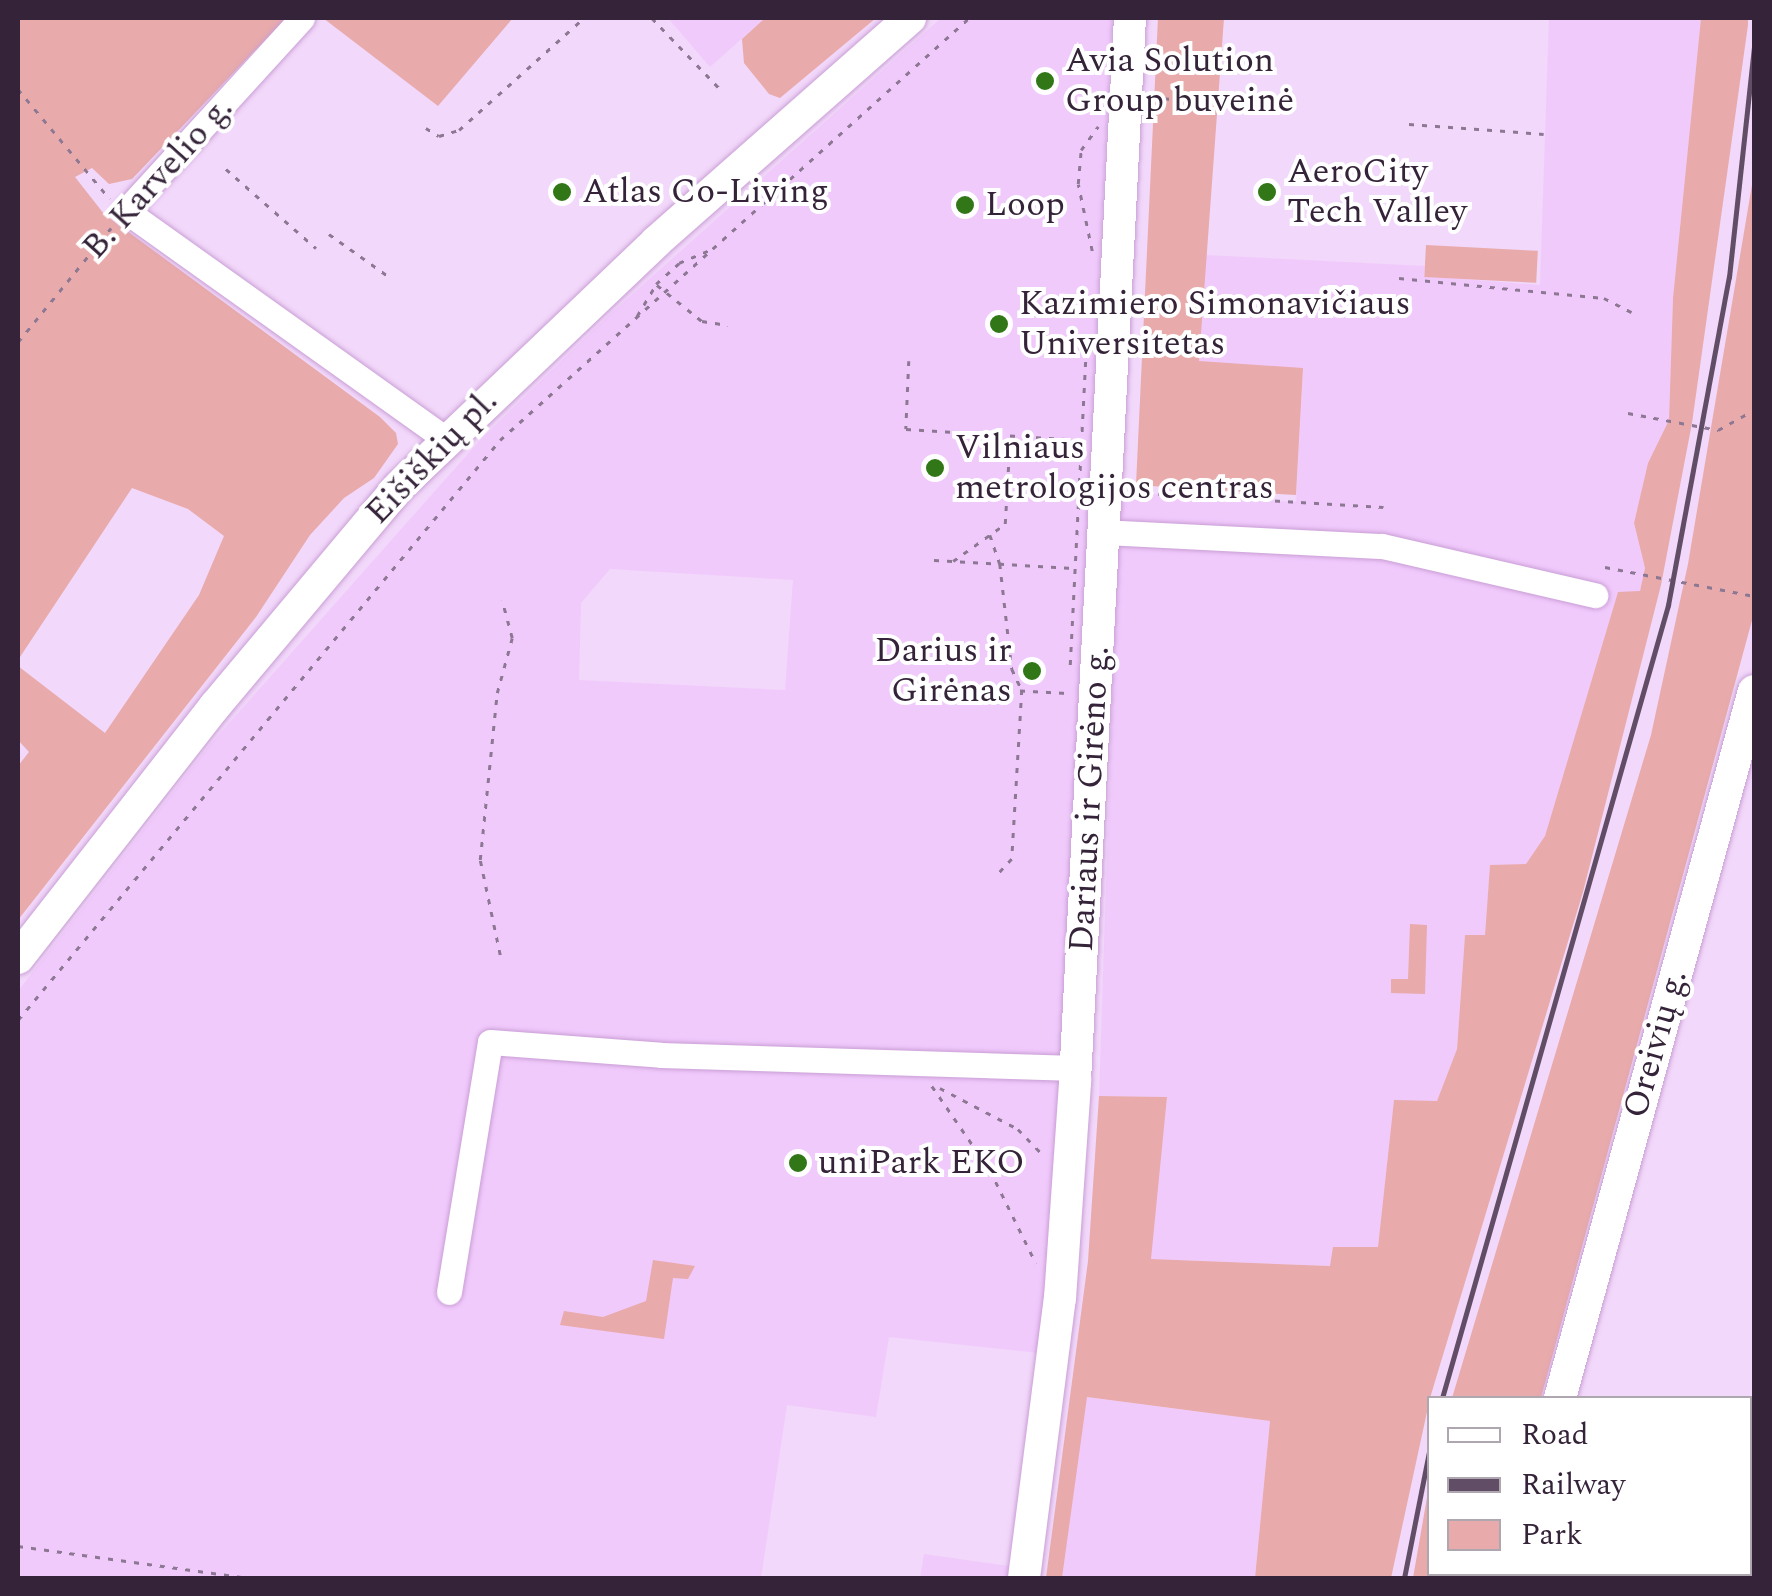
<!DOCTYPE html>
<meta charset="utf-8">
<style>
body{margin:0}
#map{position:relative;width:1772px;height:1596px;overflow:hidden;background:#f2d8fa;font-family:Spectral,serif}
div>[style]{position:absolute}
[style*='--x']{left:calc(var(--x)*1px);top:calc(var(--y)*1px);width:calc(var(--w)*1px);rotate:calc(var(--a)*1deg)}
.built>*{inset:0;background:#f1cafc}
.green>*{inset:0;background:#e8aaaa;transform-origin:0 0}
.path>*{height:2.5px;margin-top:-1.25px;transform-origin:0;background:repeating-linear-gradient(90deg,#8d7893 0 5px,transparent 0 13px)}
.roads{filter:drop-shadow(0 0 2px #c99ed5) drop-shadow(0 0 2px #c99ed5)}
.minor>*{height:25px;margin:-12.5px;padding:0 12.5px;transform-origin:12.5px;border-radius:12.5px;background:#fff}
.major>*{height:32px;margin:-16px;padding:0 16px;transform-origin:16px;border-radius:16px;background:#fff}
.rail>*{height:5px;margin:-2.5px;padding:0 2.5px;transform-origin:2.5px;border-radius:2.5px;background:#614e66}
.dots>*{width:28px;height:28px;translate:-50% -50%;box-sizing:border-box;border:5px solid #fff;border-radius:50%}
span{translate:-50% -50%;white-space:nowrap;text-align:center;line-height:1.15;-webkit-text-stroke:8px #fff;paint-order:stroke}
.poi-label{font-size:35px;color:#352439}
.left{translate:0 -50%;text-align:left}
.right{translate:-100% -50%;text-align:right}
.street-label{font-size:35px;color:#352439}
.frame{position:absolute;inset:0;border:20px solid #352439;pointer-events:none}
.legend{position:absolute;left:1427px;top:1396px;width:325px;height:180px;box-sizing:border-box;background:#fff;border:2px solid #aea7b0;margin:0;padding:12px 18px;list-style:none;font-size:30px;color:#352439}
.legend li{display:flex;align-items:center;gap:20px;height:50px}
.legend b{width:50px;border:2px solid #aea7b0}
</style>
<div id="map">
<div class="built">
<i style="clip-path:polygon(668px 18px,765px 18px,710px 67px)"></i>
<i style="clip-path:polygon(evenodd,941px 18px,1112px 18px,1051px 1238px,1039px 1353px,889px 1337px,876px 1417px,787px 1405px,761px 1578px,18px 1578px,18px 991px,208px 747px,481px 439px,608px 316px,941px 18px,610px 569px,793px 580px,785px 690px,579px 680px,581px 603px,610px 569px)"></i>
<i style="clip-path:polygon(1549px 18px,1701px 18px,1673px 298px,1669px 420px,1648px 463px,1634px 523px,1645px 568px,1640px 592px,1618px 592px,1545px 836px,1526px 864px,1490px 866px,1485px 935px,1465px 936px,1457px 1049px,1437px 1101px,1394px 1101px,1378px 1248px,1331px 1266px,1150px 1259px,1167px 1097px,1099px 1096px,1119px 492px,1296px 502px,1303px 369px,1199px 362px,1206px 255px,1425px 266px,1424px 276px,1540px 285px)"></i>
<i style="clip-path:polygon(1086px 1397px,1270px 1421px,1255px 1578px,1062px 1578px)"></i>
<i style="clip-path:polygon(924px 1554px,1009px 1566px,1007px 1578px,920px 1578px)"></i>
</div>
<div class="green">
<i style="clip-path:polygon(18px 18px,286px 18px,132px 179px,109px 184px,92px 168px,75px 177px,104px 214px,380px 417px,396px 433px,398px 444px,374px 478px,344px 498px,310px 535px,256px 617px,18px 920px,18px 766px,29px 752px,18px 740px,18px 666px,105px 733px,199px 595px,224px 536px,188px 509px,132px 488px,18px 660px)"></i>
<i style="clip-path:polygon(323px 18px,513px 18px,438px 106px)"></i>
<i style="clip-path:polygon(765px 18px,876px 18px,780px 98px,769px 94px,744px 63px,742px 39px)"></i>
<i style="clip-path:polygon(1158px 18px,1224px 18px,1199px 361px,1303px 368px,1296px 495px,1136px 485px)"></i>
<i style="clip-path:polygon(1701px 18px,1748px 18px,1748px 25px,1692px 423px,1661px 585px,1583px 892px,1430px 1398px,1391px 1578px,1255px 1578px,1270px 1421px,1087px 1397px,1062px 1578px,1046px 1578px,1088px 1261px,1099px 1096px,1167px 1097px,1151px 1259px,1330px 1266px,1333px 1247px,1378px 1247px,1394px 1100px,1437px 1101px,1457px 1049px,1465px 935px,1485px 935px,1490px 865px,1526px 864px,1545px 836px,1618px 592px,1640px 591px,1645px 568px,1634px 523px,1648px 463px,1669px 420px,1673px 298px)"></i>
<i style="clip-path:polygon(1754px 173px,1754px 613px,1541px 1398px,1452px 1398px,1651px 735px,1688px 564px)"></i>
<i style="left:1426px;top:245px;width:112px;height:32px;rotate:3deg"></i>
<i style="clip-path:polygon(1410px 924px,1427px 925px,1425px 994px,1391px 993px,1391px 979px,1408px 979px)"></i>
<i style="clip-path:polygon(653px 1260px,695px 1266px,688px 1279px,673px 1278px,664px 1339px,560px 1325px,564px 1311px,603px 1317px,646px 1301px)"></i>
<i style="clip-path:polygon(1429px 1486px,1430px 1574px,1508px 1574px,1507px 1578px,1413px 1578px)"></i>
</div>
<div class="path">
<i style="--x:652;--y:18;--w:98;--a:46.2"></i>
<i style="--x:18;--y:89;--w:143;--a:50.1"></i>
<i style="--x:1151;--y:97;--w:72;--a:5.6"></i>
<i style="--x:1409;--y:124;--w:135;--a:4.2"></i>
<i style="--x:426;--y:128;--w:15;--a:32"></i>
<i style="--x:439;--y:136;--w:21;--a:-17"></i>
<i style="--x:459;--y:130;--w:168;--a:-41.9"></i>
<i style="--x:226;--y:169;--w:120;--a:41.3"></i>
<i style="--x:329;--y:234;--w:72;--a:35.4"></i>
<i style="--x:1092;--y:251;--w:68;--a:-101.8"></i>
<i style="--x:1078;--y:184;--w:34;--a:-85"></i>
<i style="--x:1081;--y:150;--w:29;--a:-54"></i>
<i style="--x:1399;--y:278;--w:206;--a:5.6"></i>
<i style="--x:1604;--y:298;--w:31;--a:27"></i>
<i style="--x:657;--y:285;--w:58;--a:38.7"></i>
<i style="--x:702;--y:321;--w:26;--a:9"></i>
<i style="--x:637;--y:316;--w:37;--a:-59"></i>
<i style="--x:656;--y:284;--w:31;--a:-42"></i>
<i style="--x:679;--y:263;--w:33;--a:-23"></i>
<i style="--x:18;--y:342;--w:147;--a:-50.8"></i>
<i style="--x:909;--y:361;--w:68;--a:92.5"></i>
<i style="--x:906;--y:429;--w:173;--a:3.6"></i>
<i style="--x:1628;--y:413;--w:92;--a:10.7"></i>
<i style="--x:1718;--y:430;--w:41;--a:-29.1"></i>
<i style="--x:1132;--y:492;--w:252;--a:3.4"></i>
<i style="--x:990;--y:535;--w:31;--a:71"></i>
<i style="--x:1000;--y:564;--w:106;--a:83.5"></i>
<i style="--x:1012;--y:669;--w:23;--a:65"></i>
<i style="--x:1022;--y:690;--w:169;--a:93.4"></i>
<i style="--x:1012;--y:859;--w:19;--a:133"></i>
<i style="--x:934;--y:560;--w:139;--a:3.3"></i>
<i style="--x:953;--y:561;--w:64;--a:-35.4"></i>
<i style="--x:1005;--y:524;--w:88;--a:-86.7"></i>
<i style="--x:1605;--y:567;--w:152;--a:11"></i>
<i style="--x:1070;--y:665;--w:311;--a:-87.1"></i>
<i style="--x:994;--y:689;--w:73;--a:3.1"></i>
<i style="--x:500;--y:955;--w:97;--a:-101.9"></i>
<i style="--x:480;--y:860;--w:168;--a:-84.2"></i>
<i style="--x:497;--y:693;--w:57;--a:-74.7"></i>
<i style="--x:512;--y:638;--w:39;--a:-105"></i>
<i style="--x:18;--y:1020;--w:754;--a:-50.27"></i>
<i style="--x:500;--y:440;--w:631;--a:-41.98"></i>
<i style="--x:932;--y:1086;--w:102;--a:55.4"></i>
<i style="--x:990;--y:1170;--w:104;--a:63.7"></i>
<i style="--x:940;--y:1088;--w:88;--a:27.7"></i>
<i style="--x:1018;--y:1129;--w:37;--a:46"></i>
<i style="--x:18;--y:1546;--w:233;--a:7.9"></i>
</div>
<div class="roads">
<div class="minor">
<i style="--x:302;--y:18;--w:261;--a:132.4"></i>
<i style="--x:126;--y:211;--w:393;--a:35.5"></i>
<i style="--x:1103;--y:532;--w:279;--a:2.9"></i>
<i style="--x:1382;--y:546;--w:219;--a:13"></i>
<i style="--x:449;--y:1292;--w:253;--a:-80.7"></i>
<i style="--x:490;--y:1042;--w:171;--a:4.3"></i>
<i style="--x:661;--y:1055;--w:415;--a:1.8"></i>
</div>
<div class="major">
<i style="--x:18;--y:958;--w:320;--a:-52"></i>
<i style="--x:215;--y:706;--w:286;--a:-50"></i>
<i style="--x:399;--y:487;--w:355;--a:-43.6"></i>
<i style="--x:656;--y:242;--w:339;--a:-41.4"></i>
<i style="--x:1560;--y:1398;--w:733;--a:-74.66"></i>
<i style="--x:1024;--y:1578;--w:282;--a:-82.7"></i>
<i style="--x:1060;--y:1298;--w:218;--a:-86"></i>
<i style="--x:1075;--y:1081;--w:1064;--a:-87.04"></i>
<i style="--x:1527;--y:1578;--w:4;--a:-90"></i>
</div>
</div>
<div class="rail">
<i style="--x:1442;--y:1398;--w:825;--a:-74.09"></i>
<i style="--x:1668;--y:605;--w:334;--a:-79.5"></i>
<i style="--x:1729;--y:277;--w:233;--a:-83.8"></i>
<i style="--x:1404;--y:1578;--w:134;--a:-78.8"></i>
</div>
<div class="dots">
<i style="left:1045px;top:81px;background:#317617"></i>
<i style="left:562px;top:192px;background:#317617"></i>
<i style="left:1267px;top:192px;background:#317617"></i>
<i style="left:965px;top:205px;background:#317617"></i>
<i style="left:999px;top:324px;background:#317617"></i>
<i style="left:935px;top:468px;background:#317617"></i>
<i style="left:1032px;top:671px;background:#317617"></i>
<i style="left:798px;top:1163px;background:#317617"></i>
</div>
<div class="poi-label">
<span class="left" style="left:1065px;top:81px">Avia Solution<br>Group buveinė</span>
<span class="left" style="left:1287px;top:192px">AeroCity<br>Tech Valley</span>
<span class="left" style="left:582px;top:192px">Atlas Co-Living</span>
<span class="left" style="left:985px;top:205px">Loop</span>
<span class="left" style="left:1019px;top:324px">Kazimiero Simonavičiaus<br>Universitetas</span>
<span class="left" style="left:955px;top:468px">Vilniaus<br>metrologijos centras</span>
<span class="right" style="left:1012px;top:671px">Darius ir<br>Girėnas</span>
<span class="left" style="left:818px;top:1163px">uniPark EKO</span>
</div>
<div class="street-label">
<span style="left:158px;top:178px;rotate:-48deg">B. Karvelio g.</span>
<span style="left:432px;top:457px;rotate:-46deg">Eišiškių pl.</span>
<span style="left:1090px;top:799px;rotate:-87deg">Dariaus ir Girėno g.</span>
<span style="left:1656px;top:1044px;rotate:-74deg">Oreivių g.</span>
</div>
<div class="frame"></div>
<ul class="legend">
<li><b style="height:12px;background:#fff"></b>Road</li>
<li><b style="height:12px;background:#614e66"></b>Railway</li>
<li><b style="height:28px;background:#e8aaaa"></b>Park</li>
</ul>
</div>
